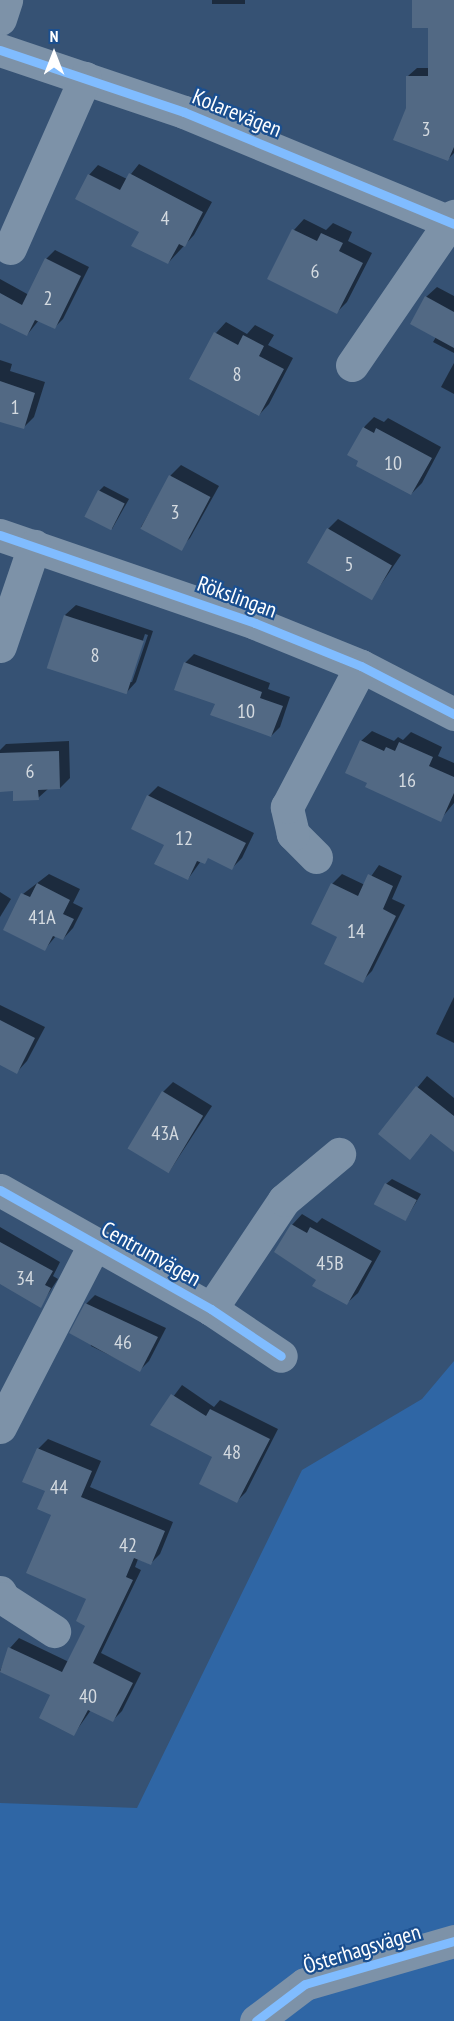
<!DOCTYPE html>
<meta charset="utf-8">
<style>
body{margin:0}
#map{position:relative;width:454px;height:2021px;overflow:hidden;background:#365274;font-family:"PT Sans Narrow",sans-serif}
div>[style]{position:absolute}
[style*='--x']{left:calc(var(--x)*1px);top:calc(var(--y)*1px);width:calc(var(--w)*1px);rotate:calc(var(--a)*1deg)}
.green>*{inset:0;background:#2f66a5}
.shadow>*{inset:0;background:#0007;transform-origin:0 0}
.building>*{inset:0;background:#526984;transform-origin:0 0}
.minor>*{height:33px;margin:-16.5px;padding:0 16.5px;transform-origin:16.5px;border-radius:16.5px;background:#7d92a8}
.cycleway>*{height:9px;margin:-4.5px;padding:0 4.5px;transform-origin:4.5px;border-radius:4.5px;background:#80bcff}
span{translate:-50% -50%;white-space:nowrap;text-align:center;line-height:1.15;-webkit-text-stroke:4.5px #1b4f8f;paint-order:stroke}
.number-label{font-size:20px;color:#d4dae0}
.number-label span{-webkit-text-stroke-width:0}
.street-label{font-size:22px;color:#fff}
.north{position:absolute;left:24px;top:24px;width:60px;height:60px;-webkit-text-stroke:4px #1b4f8f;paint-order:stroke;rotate:0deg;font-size:16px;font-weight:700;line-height:24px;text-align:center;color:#fff}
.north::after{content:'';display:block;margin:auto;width:21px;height:27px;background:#fff;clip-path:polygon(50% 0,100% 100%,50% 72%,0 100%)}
</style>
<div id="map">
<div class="green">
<i style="clip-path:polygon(454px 1361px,454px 2021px,0 2021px,0 1803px,137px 1808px,302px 1470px,422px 1399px)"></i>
</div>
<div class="shadow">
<i style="left:212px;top:0;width:33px;height:4px"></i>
<i style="clip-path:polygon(414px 0,454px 0,454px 153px,448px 159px,407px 108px,408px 76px,417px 68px,429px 68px,429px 26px)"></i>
<i style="clip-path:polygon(139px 164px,212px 202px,194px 235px,168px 263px,89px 175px,98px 165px,127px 179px)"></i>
<i style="clip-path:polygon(304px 219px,326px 230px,333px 223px,352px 232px,348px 241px,372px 253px,347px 302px,337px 312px,269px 279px,294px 230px)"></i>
<i style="clip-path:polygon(55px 250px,89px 267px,63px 319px,54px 328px,39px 320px,27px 335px,0 321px,0 279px,29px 295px,46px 259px)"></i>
<i style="clip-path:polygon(437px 287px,454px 296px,454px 353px,433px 342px,436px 337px,426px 297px)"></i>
<i style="clip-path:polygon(226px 322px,247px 334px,255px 325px,274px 335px,268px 345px,293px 358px,269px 404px,259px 415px,191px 379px,216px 333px)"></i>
<i style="clip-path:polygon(0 360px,12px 364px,10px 371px,45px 382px,34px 417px,23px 428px,0 420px)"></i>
<i style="clip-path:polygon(454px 363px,454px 394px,441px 387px)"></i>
<i style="clip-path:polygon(374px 417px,384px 422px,388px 418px,441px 447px,422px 483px,411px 494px,358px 465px,360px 460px,349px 454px,365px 426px,380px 438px,365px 426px)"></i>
<i style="clip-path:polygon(181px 465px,219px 486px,190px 538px,179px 549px,141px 527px,171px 475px)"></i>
<i style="clip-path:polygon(104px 486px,129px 499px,112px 529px,99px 491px)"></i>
<i style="clip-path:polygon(338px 519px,401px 555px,371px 599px,328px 529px)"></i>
<i style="clip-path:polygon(evenodd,76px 605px,153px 631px,136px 682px,126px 693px,65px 615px,76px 605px,145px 634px,148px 635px,132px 682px,129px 682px,145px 634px)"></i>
<i style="clip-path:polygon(194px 654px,270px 683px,268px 689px,290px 697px,280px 727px,271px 736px,216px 703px,185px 663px)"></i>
<i style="clip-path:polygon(372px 731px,394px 741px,398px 737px,403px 740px,411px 732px,442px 747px,438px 756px,454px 763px,454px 803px,440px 820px,369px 782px,361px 741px)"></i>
<i style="clip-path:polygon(69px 741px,70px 778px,60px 788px,48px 789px,38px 798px,14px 790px,0 790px,0 750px,6px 744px)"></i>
<i style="clip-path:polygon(158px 786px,254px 833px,242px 858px,232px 868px,210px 857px,201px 861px,188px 879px,166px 844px,148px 796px)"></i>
<i style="clip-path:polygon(379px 865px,402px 876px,392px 899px,405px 905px,372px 971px,362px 981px,339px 936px,332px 884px,342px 874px,365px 885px)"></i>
<i style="clip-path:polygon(49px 874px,80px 889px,73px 903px,83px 908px,73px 928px,63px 939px,56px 936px,45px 949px,5px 929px,23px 894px)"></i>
<i style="clip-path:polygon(0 892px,11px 899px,0 917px)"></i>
<i style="clip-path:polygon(454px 997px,454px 1043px,436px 1034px)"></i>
<i style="clip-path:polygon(0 1005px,45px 1027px,27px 1061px,17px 1072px,0 1064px)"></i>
<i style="clip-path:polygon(427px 1076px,454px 1098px,454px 1144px,432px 1133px,410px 1158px,380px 1133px)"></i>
<i style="clip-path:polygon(173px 1082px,212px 1106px,169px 1172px,163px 1092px)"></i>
<i style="clip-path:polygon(392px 1179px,421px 1194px,406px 1219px,386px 1184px)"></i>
<i style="clip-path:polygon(302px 1214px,317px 1223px,322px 1218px,381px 1251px,358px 1293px,347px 1303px,318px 1279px,292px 1225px)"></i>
<i style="clip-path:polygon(0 1227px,60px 1262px,53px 1276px,58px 1279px,40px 1306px,0 1281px)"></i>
<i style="clip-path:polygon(95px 1295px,166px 1328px,149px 1361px,140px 1370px,91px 1346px,86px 1304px)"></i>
<i style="clip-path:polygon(182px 1385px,214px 1407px,220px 1400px,278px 1429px,246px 1492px,237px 1501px,214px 1456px,152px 1425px)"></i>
<i style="clip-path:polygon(48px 1439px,101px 1461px,90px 1487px,173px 1522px,160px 1554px,150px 1564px,138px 1559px,135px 1567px,141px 1570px,101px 1653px,141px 1673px,122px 1711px,112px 1721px,91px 1710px,74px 1734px,52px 1694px,0 1671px,10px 1648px,19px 1638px,69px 1662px,88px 1625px,88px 1598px,46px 1491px,38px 1449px)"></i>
</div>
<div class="building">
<i style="clip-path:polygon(412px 0,454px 0,454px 147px,448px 161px,393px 140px,406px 108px,406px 76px,428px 76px,428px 28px,412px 28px)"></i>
<i style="clip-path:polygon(129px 173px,203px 212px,185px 247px,179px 244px,168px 264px,131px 246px,139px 232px,75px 199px,88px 174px,120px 190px)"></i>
<i style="clip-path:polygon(292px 229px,317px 241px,321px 233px,343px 243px,339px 251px,363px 263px,337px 314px,267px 279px)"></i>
<i style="clip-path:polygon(45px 258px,81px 276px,55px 329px,35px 320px,27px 336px,0 323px,0 293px,22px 305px)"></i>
<i style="clip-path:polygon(425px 296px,454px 312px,454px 348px,410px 324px)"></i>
<i style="clip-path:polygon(214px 332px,238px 345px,243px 335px,264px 346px,259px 356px,284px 369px,259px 416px,189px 379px)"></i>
<i style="clip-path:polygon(0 381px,35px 393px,24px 429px,0 422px)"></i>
<i style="clip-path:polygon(363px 427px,374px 433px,376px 428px,432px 458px,411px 495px,356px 466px,358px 461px,347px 455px)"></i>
<i style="left:169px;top:475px;width:47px;height:61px;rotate:28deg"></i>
<i style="left:98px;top:490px;width:30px;height:30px;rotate:27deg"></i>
<i style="left:327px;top:528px;width:75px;height:40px;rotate:30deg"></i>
<i style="left:64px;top:615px;width:84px;height:56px;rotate:18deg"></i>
<i style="clip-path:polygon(184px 662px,262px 692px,260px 698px,283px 706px,271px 737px,210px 715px,215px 704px,174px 690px)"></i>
<i style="clip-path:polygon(360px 740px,384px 751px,386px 747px,395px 751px,399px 742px,433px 757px,429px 766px,454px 777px,454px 793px,441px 822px,365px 787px,367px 783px,345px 773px)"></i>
<i style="clip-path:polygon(59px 751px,60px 789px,38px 790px,39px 800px,13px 801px,13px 791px,0 792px,0 753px)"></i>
<i style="clip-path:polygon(147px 795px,246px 843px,232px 870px,208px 858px,205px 864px,197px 861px,188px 880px,154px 864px,164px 845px,131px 829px)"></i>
<i style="clip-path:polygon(368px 874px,393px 886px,383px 909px,396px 916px,363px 983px,324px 964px,337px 937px,311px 924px,331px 883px,358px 896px)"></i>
<i style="clip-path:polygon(37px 883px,70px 900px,63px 914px,74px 919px,63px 940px,53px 936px,45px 951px,3px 930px,21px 893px,30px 897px)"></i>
<i style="clip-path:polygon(0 1020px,35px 1038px,17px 1074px,0 1065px)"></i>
<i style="clip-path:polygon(416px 1086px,454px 1116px,454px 1152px,431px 1134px,410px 1160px,378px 1134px)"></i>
<i style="left:162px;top:1091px;width:48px;height:67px;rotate:31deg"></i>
<i style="left:385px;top:1183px;width:36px;height:24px;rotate:28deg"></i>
<i style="clip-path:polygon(291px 1224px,307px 1233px,310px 1227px,372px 1261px,347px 1305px,312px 1286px,316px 1280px,274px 1252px)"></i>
<i style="clip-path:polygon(0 1242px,53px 1271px,45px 1285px,51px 1288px,41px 1308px,0 1284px)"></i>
<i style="clip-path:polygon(85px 1303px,158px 1337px,140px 1372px,69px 1333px)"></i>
<i style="clip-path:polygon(171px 1394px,206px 1416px,210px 1409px,270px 1439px,237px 1503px,199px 1484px,212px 1457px,150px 1425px)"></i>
<i style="clip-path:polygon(37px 1448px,92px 1471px,81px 1497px,165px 1531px,151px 1565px,134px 1558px,126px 1577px,133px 1580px,93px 1663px,133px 1683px,113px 1722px,88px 1710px,74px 1736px,39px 1718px,50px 1695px,0 1672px,8px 1647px,62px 1672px,85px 1626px,76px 1621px,86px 1599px,26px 1573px,51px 1515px,37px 1509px,45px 1491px,22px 1482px)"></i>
</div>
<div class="minor">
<i style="--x:0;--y:19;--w:20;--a:-72"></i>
<i style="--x:0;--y:50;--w:194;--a:18.6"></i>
<i style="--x:184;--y:112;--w:292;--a:22.5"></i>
<i style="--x:10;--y:248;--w:186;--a:-66.2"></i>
<i style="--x:352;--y:365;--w:181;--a:-55.6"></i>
<i style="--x:0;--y:535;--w:270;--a:19"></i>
<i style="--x:255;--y:623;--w:114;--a:22.1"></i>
<i style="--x:361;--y:666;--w:105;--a:27.3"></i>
<i style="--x:0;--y:646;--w:106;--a:-71.2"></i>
<i style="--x:316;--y:857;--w:33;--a:-135"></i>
<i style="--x:293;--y:834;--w:28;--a:-103"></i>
<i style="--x:287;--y:807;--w:159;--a:-62.3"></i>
<i style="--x:0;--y:1190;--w:242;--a:29.4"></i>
<i style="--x:211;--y:1309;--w:84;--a:33.9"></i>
<i style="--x:211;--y:1309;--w:131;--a:-56.2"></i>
<i style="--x:284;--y:1200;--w:72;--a:-39.9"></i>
<i style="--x:0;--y:1427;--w:205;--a:-62.7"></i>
<i style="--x:0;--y:1592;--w:7;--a:63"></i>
<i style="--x:3;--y:1598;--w:61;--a:32.9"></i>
<i style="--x:256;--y:2021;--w:61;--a:-37.1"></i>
<i style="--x:305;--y:1984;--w:155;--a:-16.1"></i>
</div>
<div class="cycleway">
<i style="--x:0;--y:50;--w:194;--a:18.6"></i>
<i style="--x:184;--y:112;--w:292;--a:22.5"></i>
<i style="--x:0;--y:535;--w:270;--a:19"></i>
<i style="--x:255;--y:623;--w:114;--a:22.1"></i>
<i style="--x:361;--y:666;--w:105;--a:27.3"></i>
<i style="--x:0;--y:1190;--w:242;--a:29.4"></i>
<i style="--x:211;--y:1309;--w:84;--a:33.9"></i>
<i style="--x:256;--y:2021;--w:61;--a:-37.1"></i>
<i style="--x:305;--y:1984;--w:155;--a:-16.1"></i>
</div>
<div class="number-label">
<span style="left:426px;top:129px">3</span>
<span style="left:165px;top:218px">4</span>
<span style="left:315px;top:271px">6</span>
<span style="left:48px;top:298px">2</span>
<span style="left:237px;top:374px">8</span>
<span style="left:15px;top:407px">1</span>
<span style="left:393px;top:463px">10</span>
<span style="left:175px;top:512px">3</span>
<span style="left:349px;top:564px">5</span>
<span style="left:95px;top:655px">8</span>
<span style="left:246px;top:711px">10</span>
<span style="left:30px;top:771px">6</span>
<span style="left:407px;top:780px">16</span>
<span style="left:184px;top:838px">12</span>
<span style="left:42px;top:917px">41A</span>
<span style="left:356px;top:931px">14</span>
<span style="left:165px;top:1133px">43A</span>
<span style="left:330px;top:1263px">45B</span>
<span style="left:25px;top:1278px">34</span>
<span style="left:123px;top:1342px">46</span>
<span style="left:232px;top:1452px">48</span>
<span style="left:59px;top:1487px">44</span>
<span style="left:128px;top:1545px">42</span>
<span style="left:88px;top:1696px">40</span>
</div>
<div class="street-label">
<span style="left:237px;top:113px;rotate:22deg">Kolarevägen</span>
<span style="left:237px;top:597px;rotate:20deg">Rökslingan</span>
<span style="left:151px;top:1254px;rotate:29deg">Centrumvägen</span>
<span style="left:362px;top:1949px;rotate:-17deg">Österhagsvägen</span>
</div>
<div class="north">N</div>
</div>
